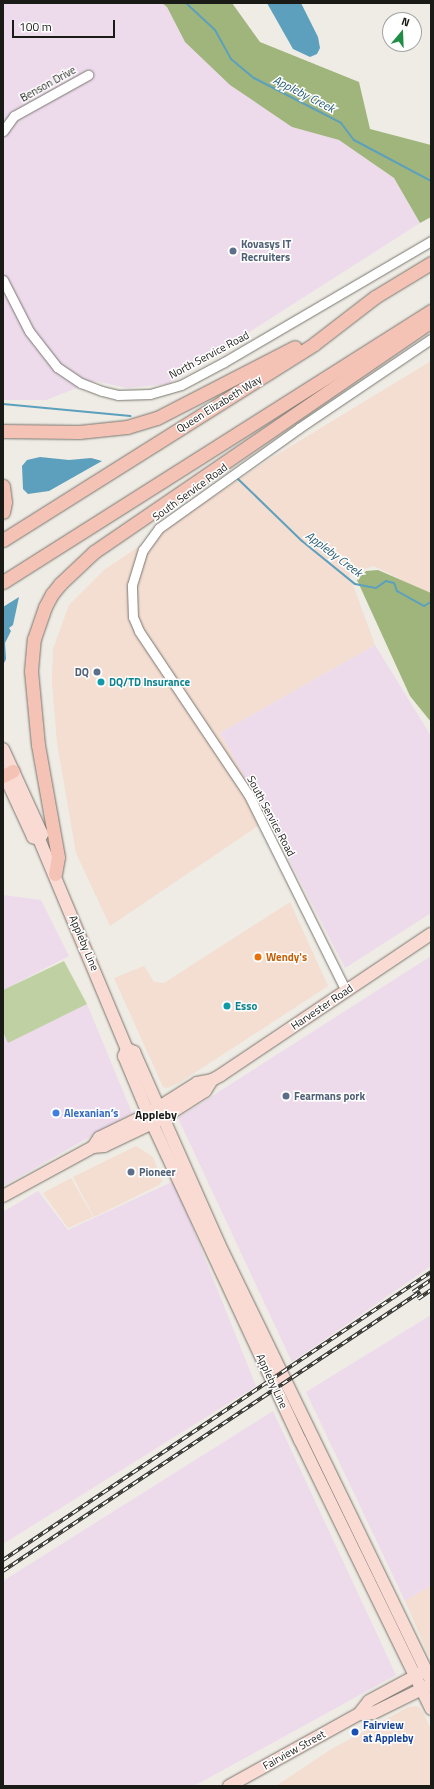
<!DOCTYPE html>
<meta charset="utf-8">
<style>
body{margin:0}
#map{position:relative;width:434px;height:1789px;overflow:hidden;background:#eeece4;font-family:"Titillium Web",sans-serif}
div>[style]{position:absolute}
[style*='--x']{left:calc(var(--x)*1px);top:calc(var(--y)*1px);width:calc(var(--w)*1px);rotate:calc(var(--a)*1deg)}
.commercial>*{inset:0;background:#f4ddd1}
.industrial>*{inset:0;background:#eddbec}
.green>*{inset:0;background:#bfd1a3}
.forest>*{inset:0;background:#a0b57c}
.water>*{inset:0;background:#5ca0bd}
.stream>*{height:2px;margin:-1px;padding:0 1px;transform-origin:1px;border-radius:1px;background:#5ca0bd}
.roads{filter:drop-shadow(0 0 1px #79766f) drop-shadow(0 0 1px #79766f)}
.minor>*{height:9px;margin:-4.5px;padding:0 4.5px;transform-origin:4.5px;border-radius:4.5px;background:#fff}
.major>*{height:12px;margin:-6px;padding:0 6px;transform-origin:6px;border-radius:6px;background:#f9dbd3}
.highway>*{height:13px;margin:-6.5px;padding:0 6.5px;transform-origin:6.5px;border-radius:6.5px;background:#f5c3b5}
.rail>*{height:3.5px;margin-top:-1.75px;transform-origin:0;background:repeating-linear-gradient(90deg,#fff 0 6px,#31312d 0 12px);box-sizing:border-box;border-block:1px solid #31312d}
.dots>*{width:11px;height:11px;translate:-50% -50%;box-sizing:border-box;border:2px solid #fff;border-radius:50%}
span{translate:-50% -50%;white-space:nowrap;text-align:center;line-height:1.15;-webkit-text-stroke:3px #fff;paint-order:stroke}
.street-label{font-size:11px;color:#1a1a17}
.service-label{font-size:11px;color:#4e5e75;font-weight:700}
.left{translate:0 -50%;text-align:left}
.right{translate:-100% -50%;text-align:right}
.culture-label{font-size:11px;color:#0d838f;font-weight:700}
.food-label{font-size:11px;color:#c56008;font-weight:700}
.shop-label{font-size:11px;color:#366cbe;font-weight:700}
.transit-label{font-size:11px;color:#164399;font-weight:700}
.water-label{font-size:12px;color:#275d73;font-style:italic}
.neighbourhood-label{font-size:12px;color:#1a1a17;font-weight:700}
.frame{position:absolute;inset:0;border:4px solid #1a1a17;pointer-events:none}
.north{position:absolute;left:382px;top:12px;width:40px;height:40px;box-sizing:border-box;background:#fff;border:1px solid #a3a3a2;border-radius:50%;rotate:19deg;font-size:11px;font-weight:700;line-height:16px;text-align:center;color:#1a1a17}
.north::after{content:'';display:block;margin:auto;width:14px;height:18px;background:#208d44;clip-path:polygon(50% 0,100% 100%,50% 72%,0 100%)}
.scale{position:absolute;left:12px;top:20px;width:103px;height:18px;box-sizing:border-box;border:2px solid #1a1a17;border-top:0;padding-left:5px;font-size:12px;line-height:14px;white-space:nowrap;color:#1a1a17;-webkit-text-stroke:3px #fff;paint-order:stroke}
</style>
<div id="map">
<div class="commercial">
<i style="clip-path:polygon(431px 361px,431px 595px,374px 566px,349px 574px,375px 645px,220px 733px,268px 819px,110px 926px,76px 853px,57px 743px,52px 683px,53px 649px,69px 605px,104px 570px,265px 462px)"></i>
<i style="clip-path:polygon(290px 902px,328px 986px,179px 1083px,167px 1088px,163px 1087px,114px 978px,144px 966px,154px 982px,164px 983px)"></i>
<i style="clip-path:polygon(136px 1146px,153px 1157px,162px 1181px,159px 1185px,94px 1217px,73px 1177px)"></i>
<i style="clip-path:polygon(71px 1178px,93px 1217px,68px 1228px,43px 1193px)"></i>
<i style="clip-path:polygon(431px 1585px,431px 1655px,429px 1656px,405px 1601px)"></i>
<i style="clip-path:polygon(416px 1706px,421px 1709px,431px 1729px,431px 1786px,276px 1786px,330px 1750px,408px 1707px)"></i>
</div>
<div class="industrial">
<i style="clip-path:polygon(3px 3px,162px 3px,167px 7px,185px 42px,292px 127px,339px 140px,394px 178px,420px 223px,168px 384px,127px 388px,95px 381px,46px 400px,3px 400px)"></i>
<i style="clip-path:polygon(375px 645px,431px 736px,431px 913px,345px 968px,268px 819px,220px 733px)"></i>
<i style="clip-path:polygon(3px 895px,41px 900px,69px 956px,3px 990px)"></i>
<i style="clip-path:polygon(431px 956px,431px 1266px,292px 1362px,178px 1118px)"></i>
<i style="clip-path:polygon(87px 1004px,132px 1113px,3px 1186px,3px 1032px,8px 1042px)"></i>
<i style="clip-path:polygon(174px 1181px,256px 1386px,3px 1544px,3px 1212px,38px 1191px,68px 1230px)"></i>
<i style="clip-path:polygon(431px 1315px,431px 1585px,405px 1601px,306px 1392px)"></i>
<i style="clip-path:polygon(273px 1411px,396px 1675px,194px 1786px,3px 1786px,3px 1581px)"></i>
</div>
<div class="green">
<i style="clip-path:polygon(64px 961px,87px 1004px,8px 1043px,3px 1032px,3px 990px)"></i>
</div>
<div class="forest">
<i style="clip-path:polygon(162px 3px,232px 3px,260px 42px,359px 82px,370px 129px,431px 145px,431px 217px,420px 223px,394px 178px,339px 140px,292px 127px,230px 85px,185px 42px,167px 7px)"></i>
<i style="clip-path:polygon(378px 570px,431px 593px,431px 722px,410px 696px,357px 580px,366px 571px)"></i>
</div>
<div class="water">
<i style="clip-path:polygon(267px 3px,301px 3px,318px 37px,320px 48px,317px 54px,310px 57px,293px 49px)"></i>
<i style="clip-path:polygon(40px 457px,69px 460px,91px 458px,102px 461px,49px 491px,28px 494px,23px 489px,22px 466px,27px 460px)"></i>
<i style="clip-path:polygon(19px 597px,13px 625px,9px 628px,11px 631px,5px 643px,6px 659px,3px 665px,3px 607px)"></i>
</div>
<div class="stream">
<i style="--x:186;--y:3;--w:40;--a:43"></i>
<i style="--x:215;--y:30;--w:33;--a:61"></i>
<i style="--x:231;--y:59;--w:30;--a:40"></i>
<i style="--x:254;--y:78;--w:98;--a:27.3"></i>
<i style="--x:341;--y:123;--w:21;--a:53"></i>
<i style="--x:354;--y:140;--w:87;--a:28"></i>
<i style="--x:3;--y:404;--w:128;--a:5.4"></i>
<i style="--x:238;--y:479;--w:89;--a:44.1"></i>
<i style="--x:302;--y:541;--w:68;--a:39.1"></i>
<i style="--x:355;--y:584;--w:21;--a:11"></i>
<i style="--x:376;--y:588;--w:12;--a:-35"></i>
<i style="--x:386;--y:581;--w:8;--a:14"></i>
<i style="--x:394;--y:583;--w:9;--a:69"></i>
<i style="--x:397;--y:591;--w:31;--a:29"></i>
<i style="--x:424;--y:606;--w:8;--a:-30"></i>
</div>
<div class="roads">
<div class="minor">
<i style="--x:3;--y:131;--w:19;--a:-54"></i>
<i style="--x:14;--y:116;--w:85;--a:-29"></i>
<i style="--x:3;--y:280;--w:57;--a:63"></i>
<i style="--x:29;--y:331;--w:46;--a:52.1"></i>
<i style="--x:57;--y:367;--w:29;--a:34"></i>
<i style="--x:81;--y:383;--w:22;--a:21"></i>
<i style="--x:102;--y:391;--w:16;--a:14"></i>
<i style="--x:118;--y:395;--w:32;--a:-2"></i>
<i style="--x:150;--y:394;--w:32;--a:-16"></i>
<i style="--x:181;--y:385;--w:49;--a:-28.1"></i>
<i style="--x:224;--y:362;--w:240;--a:-30.3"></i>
<i style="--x:346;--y:991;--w:220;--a:-116.4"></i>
<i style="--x:248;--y:794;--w:196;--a:-123.8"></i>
<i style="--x:139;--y:631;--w:15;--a:-113"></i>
<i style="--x:133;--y:617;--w:32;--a:-92"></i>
<i style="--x:132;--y:585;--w:37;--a:-73"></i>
<i style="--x:143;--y:550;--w:27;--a:-54"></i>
<i style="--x:159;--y:528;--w:172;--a:-35.5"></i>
<i style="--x:299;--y:428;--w:159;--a:-34"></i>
</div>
<div class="major">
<i style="--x:3;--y:749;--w:94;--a:65.4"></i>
<i style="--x:42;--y:834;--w:6;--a:121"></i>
<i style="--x:39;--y:839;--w:228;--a:67.3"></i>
<i style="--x:127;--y:1049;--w:8;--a:23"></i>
<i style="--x:134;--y:1052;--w:210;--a:66.1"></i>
<i style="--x:219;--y:1244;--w:486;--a:64.1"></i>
<i style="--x:3;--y:772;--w:72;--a:65.2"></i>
<i style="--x:33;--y:837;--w:6;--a:18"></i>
<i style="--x:127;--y:1049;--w:8;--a:113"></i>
<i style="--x:124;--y:1056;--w:73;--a:67.3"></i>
<i style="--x:152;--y:1123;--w:350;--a:65"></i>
<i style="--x:300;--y:1440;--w:299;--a:64"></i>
<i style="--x:93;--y:1147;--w:11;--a:-56"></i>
<i style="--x:99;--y:1138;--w:55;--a:-26.1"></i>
<i style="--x:148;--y:1114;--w:58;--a:-32.3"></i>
<i style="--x:197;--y:1083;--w:15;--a:-11"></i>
<i style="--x:212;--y:1080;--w:10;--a:-29"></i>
<i style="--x:221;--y:1075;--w:253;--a:-33.9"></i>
<i style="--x:3;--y:1196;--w:102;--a:-28.6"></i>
<i style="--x:93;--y:1147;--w:11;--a:-5"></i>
<i style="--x:104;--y:1146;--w:65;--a:-25.4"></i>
<i style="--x:163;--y:1118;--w:50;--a:-32.7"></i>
<i style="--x:205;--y:1091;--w:13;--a:-58"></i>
<i style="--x:359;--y:1714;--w:14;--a:-4"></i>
<i style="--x:373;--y:1713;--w:61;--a:-26.1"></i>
<i style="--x:229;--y:1786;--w:149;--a:-29"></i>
<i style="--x:359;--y:1714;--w:16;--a:-52"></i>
<i style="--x:369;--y:1701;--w:59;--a:-28.3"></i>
</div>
<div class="highway">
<i style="--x:3;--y:431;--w:76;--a:0.8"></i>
<i style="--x:79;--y:432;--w:48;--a:-5.9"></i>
<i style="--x:127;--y:427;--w:31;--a:-17"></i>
<i style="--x:157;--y:418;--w:155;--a:-27.2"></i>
<i style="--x:3;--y:486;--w:16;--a:83"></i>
<i style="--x:5;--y:502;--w:10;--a:101"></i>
<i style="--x:3;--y:540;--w:368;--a:-32.2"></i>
<i style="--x:314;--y:344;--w:77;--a:-37.6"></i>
<i style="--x:375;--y:297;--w:66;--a:-31.3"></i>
<i style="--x:3;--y:582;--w:507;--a:-32.34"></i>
<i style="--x:3;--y:776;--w:11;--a:-27"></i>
<i style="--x:55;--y:874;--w:17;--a:-80"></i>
<i style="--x:58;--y:857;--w:114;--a:-100.1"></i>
<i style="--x:38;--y:745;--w:74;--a:-95.4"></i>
<i style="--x:31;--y:671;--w:32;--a:-85"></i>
<i style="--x:34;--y:639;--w:34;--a:-71"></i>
<i style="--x:45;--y:607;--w:15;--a:-62"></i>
<i style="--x:52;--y:594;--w:13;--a:-51"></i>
<i style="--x:60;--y:584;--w:47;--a:-43.3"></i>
<i style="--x:94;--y:552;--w:409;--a:-34.4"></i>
</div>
</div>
<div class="rail">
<i style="--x:413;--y:1292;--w:22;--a:-34"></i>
<i style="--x:418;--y:1299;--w:16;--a:-35"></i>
<i style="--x:3;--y:1560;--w:516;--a:-33.94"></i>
<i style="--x:3;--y:1571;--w:502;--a:-33.79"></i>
</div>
<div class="dots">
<i style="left:233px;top:251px;background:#5c6f8a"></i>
<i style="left:97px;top:672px;background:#5c6f8a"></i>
<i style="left:101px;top:682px;background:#0f9aa8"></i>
<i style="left:258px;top:957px;background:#e8710a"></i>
<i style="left:227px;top:1006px;background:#0f9aa8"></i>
<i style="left:286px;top:1096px;background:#5c6f8a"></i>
<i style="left:56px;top:1113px;background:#3f7fe0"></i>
<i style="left:131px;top:1172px;background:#5c6f8a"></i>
<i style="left:355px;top:1732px;background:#1a4fb4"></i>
</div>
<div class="street-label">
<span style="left:48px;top:84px;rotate:-29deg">Benson Drive</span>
<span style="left:209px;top:355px;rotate:-28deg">North Service Road</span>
<span style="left:219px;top:404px;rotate:-32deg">Queen Elizabeth Way</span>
<span style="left:190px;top:492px;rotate:-36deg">South Service Road</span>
<span style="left:271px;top:816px;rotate:62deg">South Service Road</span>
<span style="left:84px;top:943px;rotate:67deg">Appleby Line</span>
<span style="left:322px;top:1007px;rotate:-34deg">Harvester Road</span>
<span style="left:272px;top:1381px;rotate:65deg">Appleby Line</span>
<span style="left:294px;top:1750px;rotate:-29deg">Fairview Street</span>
</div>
<div class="service-label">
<span class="left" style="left:241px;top:251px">Kovasys IT<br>Recruiters</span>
<span class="right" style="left:89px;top:672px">DQ</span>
<span class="left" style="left:294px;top:1096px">Fearmans pork</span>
<span class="left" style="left:139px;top:1172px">Pioneer</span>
</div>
<div class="culture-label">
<span class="left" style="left:109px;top:682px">DQ/TD Insurance</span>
<span class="left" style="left:235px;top:1006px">Esso</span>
</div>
<div class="food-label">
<span class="left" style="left:266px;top:957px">Wendy's</span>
</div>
<div class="shop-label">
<span class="left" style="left:64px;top:1113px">Alexanian’s</span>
</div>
<div class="transit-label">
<span class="left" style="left:363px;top:1732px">Fairview<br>at Appleby</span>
</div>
<div class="water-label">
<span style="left:304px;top:94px;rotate:27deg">Appleby Creek</span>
<span style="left:334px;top:554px;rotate:37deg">Appleby Creek</span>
</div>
<div class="neighbourhood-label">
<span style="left:156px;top:1115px">Appleby</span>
</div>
<div class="frame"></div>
<div class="north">N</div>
<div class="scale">100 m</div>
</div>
